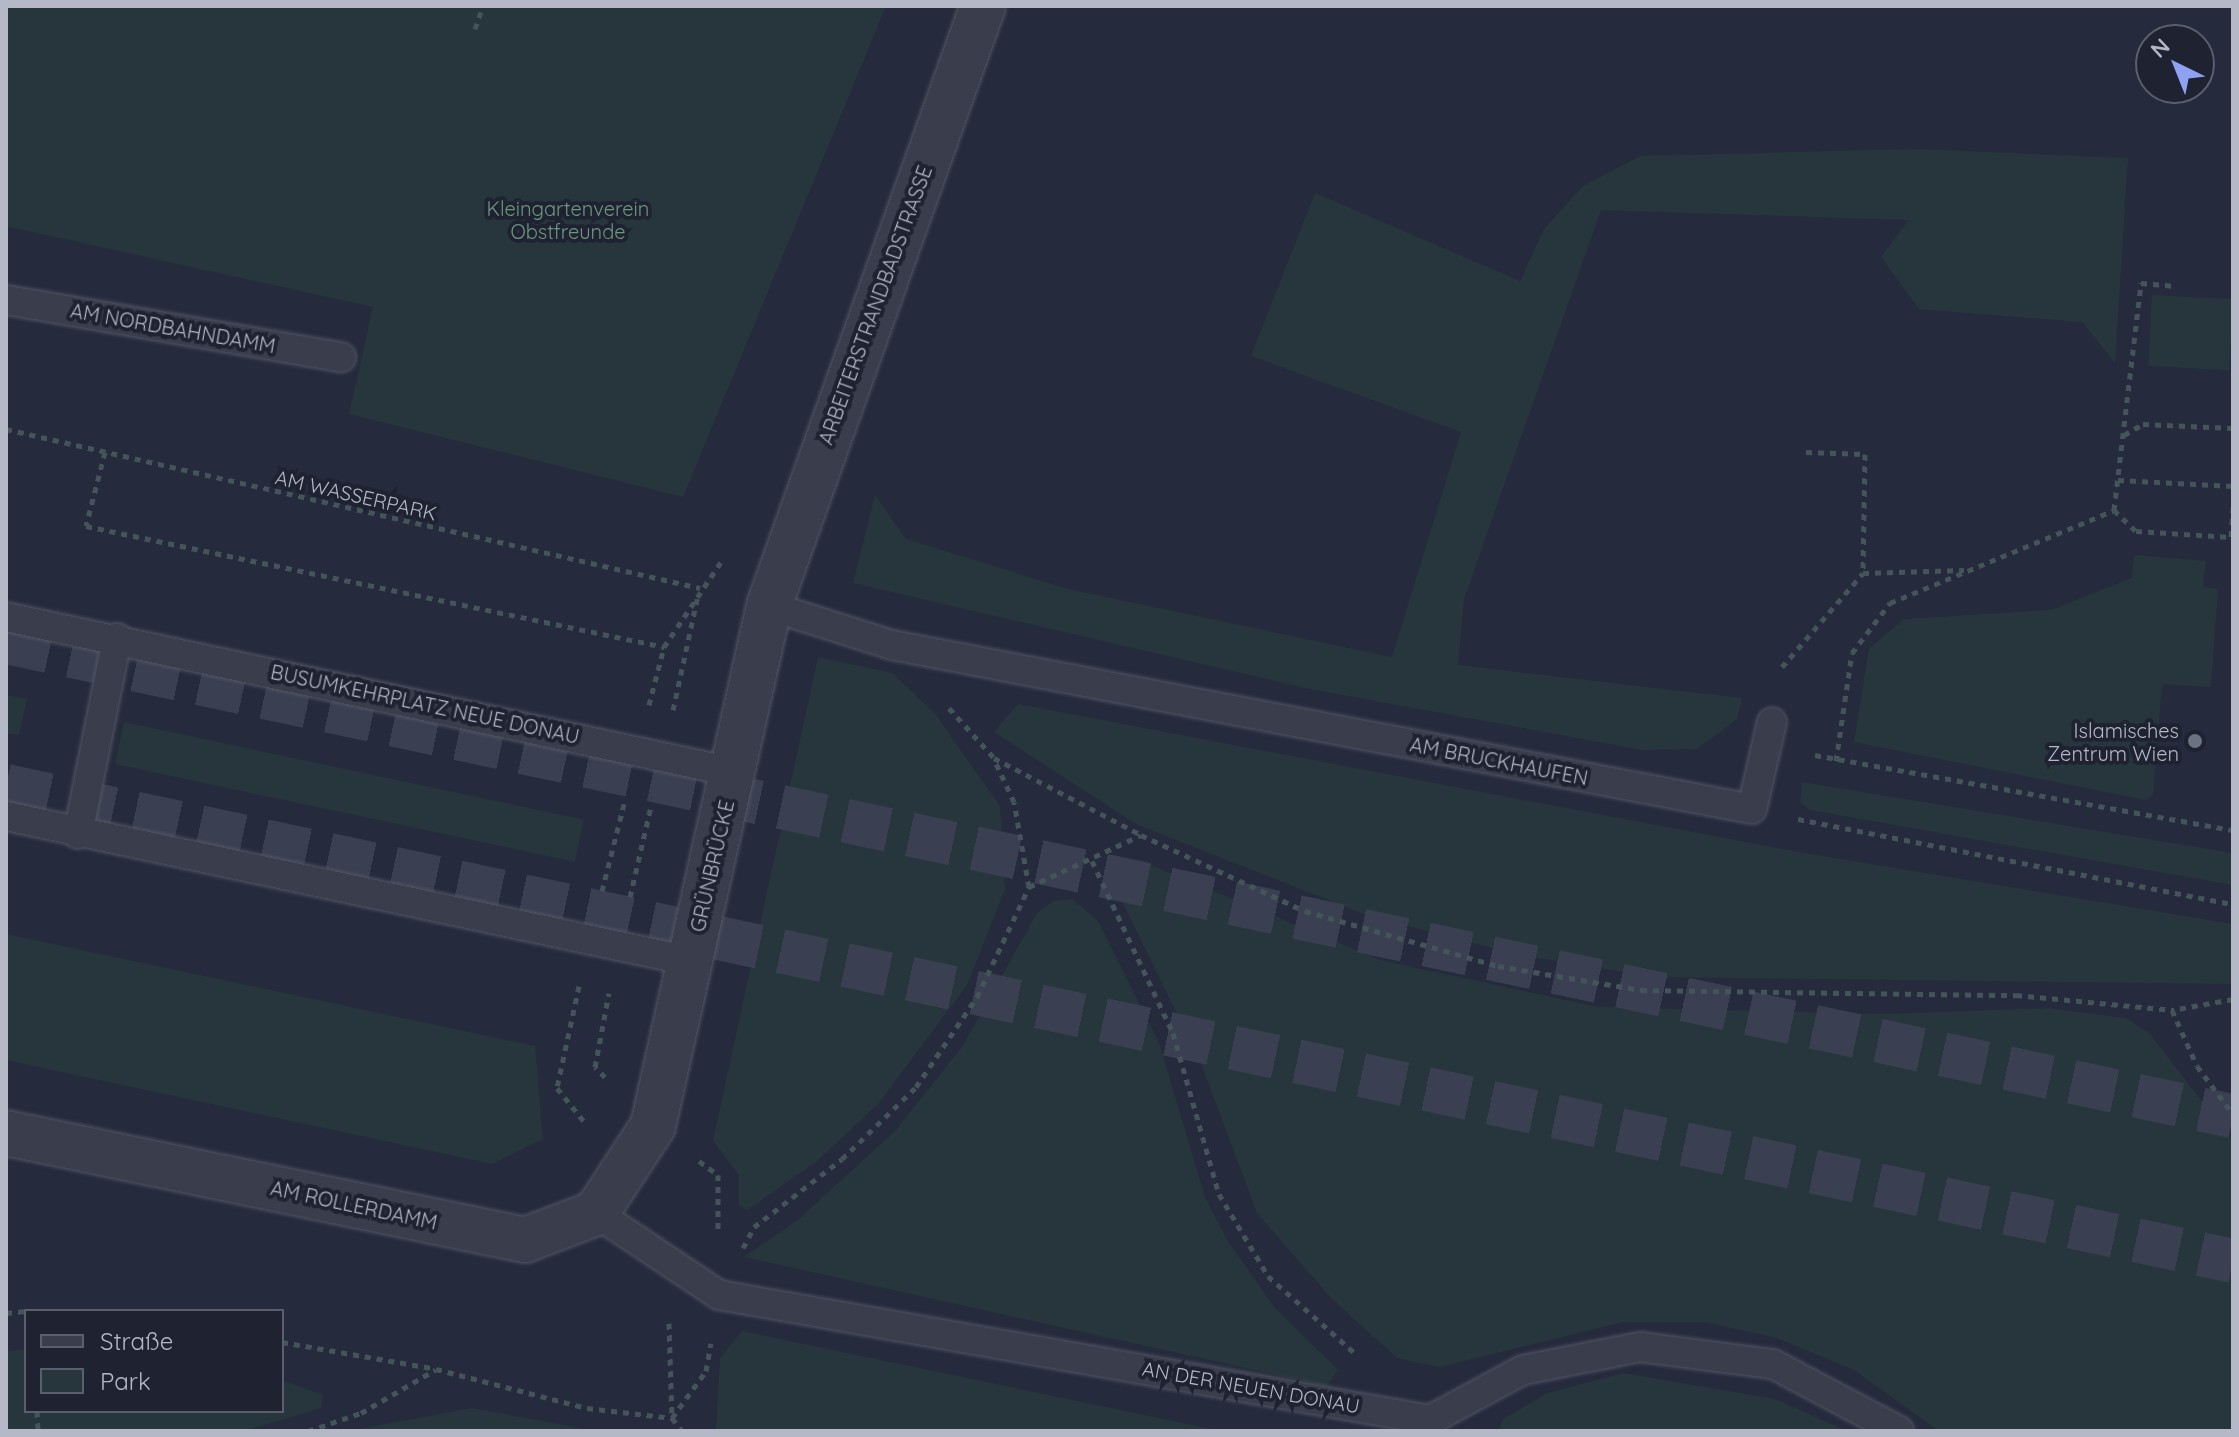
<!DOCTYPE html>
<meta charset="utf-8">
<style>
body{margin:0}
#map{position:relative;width:2239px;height:1437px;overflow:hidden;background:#252a3c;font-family:Quicksand,sans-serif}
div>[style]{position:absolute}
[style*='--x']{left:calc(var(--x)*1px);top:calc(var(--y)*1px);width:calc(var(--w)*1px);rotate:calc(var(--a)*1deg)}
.green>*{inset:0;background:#27363d;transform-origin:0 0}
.motorway-tunnel>*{height:44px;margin-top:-22px;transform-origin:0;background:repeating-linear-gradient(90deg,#3a3f51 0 44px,transparent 0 66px)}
.path>*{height:5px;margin-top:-2.5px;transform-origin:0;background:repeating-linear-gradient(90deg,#45535a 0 6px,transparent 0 12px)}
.roads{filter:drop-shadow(0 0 2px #515564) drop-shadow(0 0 2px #515564)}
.service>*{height:28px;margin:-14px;padding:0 14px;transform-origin:14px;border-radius:14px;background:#393d4c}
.tertiary>*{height:44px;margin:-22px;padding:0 22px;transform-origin:22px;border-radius:22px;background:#393d4c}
.dots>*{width:22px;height:22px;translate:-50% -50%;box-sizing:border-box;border:4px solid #1e2231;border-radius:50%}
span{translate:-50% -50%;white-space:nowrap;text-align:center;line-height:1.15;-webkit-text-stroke:8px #1e2231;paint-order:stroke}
.park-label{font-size:20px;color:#6d977e}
.street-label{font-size:20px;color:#b4b8c7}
.poi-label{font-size:20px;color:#b4b8c7}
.right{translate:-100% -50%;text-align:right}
.frame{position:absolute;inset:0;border:8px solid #b4b8c7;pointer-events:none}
.legend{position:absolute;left:24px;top:1309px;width:260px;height:104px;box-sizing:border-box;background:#1e2231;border:2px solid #5a5e6d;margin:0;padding:10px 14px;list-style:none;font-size:24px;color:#b4b8c7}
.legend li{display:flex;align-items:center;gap:16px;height:40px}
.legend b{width:40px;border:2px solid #5a5e6d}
.north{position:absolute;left:2135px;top:24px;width:80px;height:80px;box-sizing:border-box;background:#1e2231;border:2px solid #5a5e6d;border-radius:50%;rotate:317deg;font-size:22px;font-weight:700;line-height:32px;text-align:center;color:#b4b8c7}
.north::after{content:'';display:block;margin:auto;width:28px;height:36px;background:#8fa2f2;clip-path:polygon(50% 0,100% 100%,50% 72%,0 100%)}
</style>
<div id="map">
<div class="green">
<i style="clip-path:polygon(6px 6px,886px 6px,683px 497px,349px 414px,373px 307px,6px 226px)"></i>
<i style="clip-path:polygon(1917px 149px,2128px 158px,2115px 363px,2082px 322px,1919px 309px,1881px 257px,1909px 220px,1601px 210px,1464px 599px,1458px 665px,1742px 698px,1737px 719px,1697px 749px,1643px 750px,1310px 689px,853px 583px,875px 495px,906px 539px,1068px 589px,1392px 657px,1461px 432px,1251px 356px,1315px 193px,1520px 281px,1544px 229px,1583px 186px,1640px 156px)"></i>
<i style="left:2152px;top:295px;width:81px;height:71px;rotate:3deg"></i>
<i style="clip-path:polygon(2134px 555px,2206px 561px,2203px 587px,2218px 589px,2211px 687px,2162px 684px,2153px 795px,2146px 800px,1854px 742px,1869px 649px,1904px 619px,2051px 610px,2132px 578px)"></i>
<i style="clip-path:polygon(818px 657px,892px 673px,935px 714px,1000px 806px,1005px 889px,967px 985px,878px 1104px,816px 1162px,747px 1210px,739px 1205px,739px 1175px,713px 1141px)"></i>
<i style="clip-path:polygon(6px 695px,27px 699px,19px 735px,6px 733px)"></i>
<i style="clip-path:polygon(1018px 704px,1798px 852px,2233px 924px,2233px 984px,1655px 977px,1519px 955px,1366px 915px,1136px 824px,994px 732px)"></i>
<i style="left:124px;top:722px;width:470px;height:43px;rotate:12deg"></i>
<i style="clip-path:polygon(1802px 782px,2233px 853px,2233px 885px,1810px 810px,1800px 802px)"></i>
<i style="clip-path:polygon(1151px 865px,1380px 960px,1598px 1007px,1888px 1014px,2049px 1008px,2126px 1018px,2149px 1033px,2233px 1141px,2233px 1431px,1939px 1431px,1854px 1370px,1777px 1338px,1704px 1322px,1623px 1322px,1440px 1367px,1397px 1358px,1331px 1298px,1257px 1213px,1200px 1061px,1118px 893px,1117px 874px)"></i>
<i style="clip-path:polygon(1072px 899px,1098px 921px,1159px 1043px,1205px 1197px,1227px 1240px,1275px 1308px,1338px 1370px,1327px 1386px,744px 1257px,799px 1219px,895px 1131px,962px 1047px,1037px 913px,1053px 901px)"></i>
<i style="clip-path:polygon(6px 934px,535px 1046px,543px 1139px,492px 1164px,6px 1060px)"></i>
<i style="clip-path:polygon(742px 1331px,1221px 1431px,716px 1431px,720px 1358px)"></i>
<i style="clip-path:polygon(26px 1349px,26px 1411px,282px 1411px,282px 1380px,323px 1395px,321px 1408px,244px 1431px,6px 1431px,6px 1352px)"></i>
<i style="clip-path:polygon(1623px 1373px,1775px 1399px,1847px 1431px,1498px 1431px,1503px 1419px,1548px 1393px)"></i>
<i style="clip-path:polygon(472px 1408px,596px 1431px,348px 1431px)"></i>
</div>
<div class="motorway-tunnel">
<i style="--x:6;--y:642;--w:2277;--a:12.02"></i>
<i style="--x:6;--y:786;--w:2277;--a:12.04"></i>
</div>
<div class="path">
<i style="--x:475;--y:29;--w:24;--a:-71"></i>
<i style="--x:6;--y:429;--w:712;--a:12.9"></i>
<i style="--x:2124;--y:435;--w:22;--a:-30"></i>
<i style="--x:2143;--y:424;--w:90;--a:2.5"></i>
<i style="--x:105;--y:452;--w:76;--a:104.4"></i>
<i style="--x:86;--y:526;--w:591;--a:11.82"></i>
<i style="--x:1806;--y:452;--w:59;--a:1.9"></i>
<i style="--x:1865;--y:454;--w:119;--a:91"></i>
<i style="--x:1863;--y:573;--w:101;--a:-1.7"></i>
<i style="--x:2118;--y:480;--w:115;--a:3"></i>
<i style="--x:2114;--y:510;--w:30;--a:44"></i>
<i style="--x:2136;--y:531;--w:95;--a:3.6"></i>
<i style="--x:2231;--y:537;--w:31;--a:-86"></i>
<i style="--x:1782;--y:667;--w:124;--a:-49.2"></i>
<i style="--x:649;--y:705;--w:60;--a:-75.5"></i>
<i style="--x:664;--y:647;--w:102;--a:-56.2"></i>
<i style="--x:949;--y:708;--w:67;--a:48"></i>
<i style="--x:994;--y:758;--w:166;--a:27.6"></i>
<i style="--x:1141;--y:835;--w:181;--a:24.9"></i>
<i style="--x:1305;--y:911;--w:201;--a:15.9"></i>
<i style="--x:1498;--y:966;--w:145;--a:9.5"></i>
<i style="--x:1641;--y:990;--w:375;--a:0.8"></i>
<i style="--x:2016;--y:995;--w:157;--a:5.5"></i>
<i style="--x:673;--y:710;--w:118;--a:-77.7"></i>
<i style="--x:1815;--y:755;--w:425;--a:10.2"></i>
<i style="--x:1836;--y:761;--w:109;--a:-81.6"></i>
<i style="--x:1852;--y:653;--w:63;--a:-52.8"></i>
<i style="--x:1890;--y:603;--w:243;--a:-22.5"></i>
<i style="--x:2114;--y:510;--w:229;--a:-83.2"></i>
<i style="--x:2141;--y:283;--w:35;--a:5"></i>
<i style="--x:1798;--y:819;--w:443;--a:11.1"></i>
<i style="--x:1092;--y:861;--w:190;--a:64.8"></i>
<i style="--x:1173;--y:1033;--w:167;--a:74.1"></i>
<i style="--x:1219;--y:1194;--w:96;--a:59.1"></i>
<i style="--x:1268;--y:1276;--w:118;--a:41.6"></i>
<i style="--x:1029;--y:887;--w:123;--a:-24.9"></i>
<i style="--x:602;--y:891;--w:94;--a:-75.8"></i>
<i style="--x:630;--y:897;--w:93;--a:-77"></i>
<i style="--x:579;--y:986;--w:104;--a:102.2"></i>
<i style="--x:557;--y:1088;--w:46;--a:51.1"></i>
<i style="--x:2233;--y:999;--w:62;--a:169.8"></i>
<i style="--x:2172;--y:1010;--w:61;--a:65.9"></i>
<i style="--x:2197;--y:1066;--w:60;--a:53.1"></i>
<i style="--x:605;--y:1077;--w:14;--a:-135"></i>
<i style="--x:595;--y:1067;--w:75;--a:-79.3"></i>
<i style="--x:699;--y:1161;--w:24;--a:36"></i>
<i style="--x:718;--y:1175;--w:58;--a:90"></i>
<i style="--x:743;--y:1248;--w:24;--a:-62"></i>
<i style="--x:754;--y:1227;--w:111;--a:-37.7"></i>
<i style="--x:842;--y:1159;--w:103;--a:-44.2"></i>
<i style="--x:916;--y:1087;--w:109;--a:-55.9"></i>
<i style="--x:977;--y:997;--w:122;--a:-64.7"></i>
<i style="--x:1029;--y:887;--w:86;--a:-100"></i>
<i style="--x:1014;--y:802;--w:47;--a:-114.9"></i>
<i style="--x:6;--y:1313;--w:20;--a:-6"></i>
<i style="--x:669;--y:1323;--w:95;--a:88.2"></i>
<i style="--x:672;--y:1418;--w:16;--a:52"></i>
<i style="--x:282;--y:1342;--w:156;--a:9.9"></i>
<i style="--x:436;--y:1369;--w:156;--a:14.5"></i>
<i style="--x:587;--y:1408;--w:86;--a:6.7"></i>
<i style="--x:37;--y:1411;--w:20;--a:87"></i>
<i style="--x:672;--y:1418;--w:58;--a:-54.1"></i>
<i style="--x:706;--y:1371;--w:28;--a:-80"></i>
<i style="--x:308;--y:1431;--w:56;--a:-18.8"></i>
<i style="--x:361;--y:1413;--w:86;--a:-30.2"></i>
</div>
<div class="roads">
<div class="service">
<i style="--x:6;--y:300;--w:340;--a:9.7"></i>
<i style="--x:769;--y:606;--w:129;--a:17.6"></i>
<i style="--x:892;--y:645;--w:875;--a:10.8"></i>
<i style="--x:1752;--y:809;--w:89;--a:-77.1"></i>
<i style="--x:6;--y:617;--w:743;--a:12.04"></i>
<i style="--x:6;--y:816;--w:699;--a:11.97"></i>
<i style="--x:78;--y:834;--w:200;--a:-78.7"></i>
<i style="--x:596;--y:1213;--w:148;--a:33.7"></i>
<i style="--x:719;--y:1295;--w:722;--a:9.97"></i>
<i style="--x:1430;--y:1420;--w:106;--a:-28.3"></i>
<i style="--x:1523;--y:1370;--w:119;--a:-11.1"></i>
<i style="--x:1640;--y:1347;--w:134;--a:7.3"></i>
<i style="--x:1773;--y:1364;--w:143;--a:28"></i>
</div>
<div class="tertiary">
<i style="--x:6;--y:1133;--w:530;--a:11.65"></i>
<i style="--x:525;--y:1240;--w:76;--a:-20.8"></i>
<i style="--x:596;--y:1213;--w:104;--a:-56.8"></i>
<i style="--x:653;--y:1126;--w:533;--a:-77.42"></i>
<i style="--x:769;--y:606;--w:637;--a:-70.37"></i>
</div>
</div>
<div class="dots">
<i style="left:2195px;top:741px;background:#6b7280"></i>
</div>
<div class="park-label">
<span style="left:568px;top:220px">Kleingartenverein<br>Obstfreunde</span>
</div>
<div class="street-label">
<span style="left:875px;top:305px;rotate:-70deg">ARBEITERSTRANDBADSTRASSE</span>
<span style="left:173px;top:328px;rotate:10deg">AM NORDBAHNDAMM</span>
<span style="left:356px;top:495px;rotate:13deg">AM WASSERPARK</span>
<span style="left:425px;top:704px;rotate:12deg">BUSUMKEHRPLATZ NEUE DONAU</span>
<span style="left:1499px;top:761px;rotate:11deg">AM BRUCKHAUFEN</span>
<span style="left:712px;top:866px;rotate:-77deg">GRÜNBRÜCKE</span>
<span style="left:354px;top:1205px;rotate:12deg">AM ROLLERDAMM</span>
<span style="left:1251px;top:1387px;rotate:10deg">AN DER NEUEN DONAU</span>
</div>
<div class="poi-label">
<span class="right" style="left:2179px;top:742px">Islamisches<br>Zentrum Wien</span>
</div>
<div class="frame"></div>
<ul class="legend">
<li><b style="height:10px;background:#393d4c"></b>Straße</li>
<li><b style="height:22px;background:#27363d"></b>Park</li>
</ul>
<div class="north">N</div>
</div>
